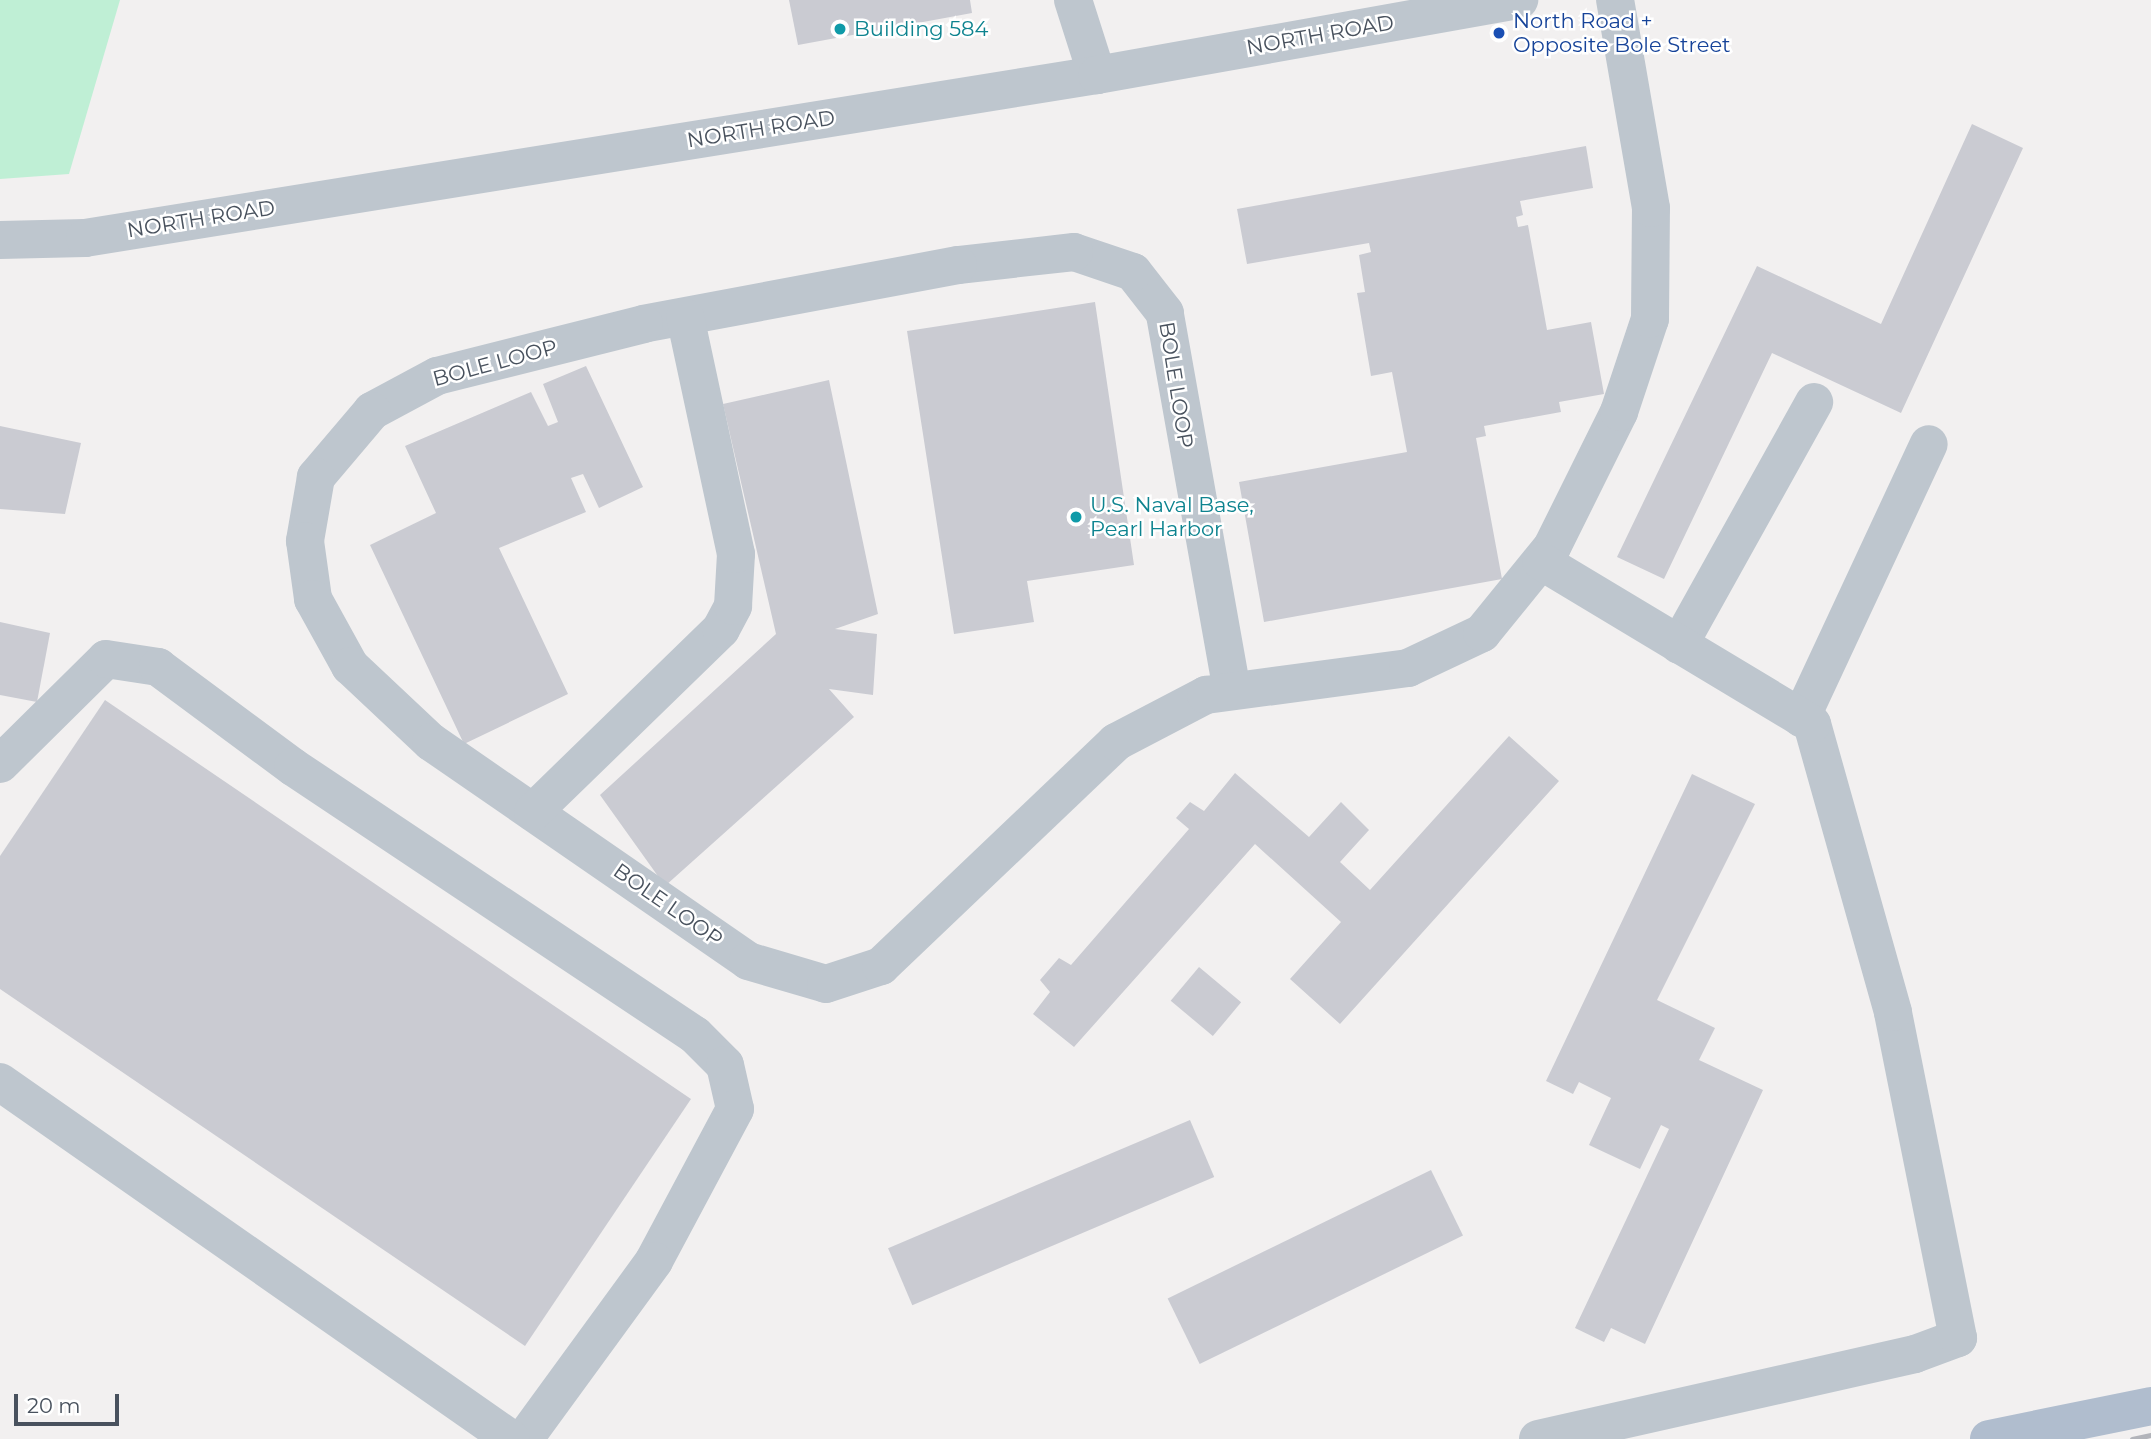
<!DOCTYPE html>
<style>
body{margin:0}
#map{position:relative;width:2151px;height:1439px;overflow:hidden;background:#f2f0f0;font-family:Montserrat,sans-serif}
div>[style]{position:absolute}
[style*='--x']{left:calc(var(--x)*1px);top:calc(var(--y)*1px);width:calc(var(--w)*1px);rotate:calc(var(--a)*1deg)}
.green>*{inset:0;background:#bfefd5}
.building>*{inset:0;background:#cacbd2;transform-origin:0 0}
.minor>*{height:38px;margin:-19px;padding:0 19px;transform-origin:19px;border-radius:19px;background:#bec6ce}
.major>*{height:38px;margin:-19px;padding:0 19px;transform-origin:19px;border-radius:19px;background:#b0bdce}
.rail>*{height:5px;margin:-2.5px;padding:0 2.5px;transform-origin:2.5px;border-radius:2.5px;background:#b2b4ba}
.dots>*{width:19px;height:19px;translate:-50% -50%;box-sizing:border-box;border:4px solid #fff;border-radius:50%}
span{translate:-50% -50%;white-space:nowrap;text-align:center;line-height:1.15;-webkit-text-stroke:5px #fff;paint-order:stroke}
.transit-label{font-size:21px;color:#164399}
.left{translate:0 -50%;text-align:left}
.culture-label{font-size:21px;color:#0d838f}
.street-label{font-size:21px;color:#48515d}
.scale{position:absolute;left:14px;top:1394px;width:105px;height:32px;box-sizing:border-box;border:4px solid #48515d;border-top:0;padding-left:9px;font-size:21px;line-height:24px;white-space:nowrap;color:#48515d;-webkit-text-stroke:5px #fff;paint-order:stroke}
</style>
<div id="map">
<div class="green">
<i style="clip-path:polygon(0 0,120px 0,69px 174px,0 179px)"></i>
</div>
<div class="building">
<i style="clip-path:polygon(789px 0,970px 0,972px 13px,798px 45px)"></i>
<i style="clip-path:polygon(1972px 124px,2023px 148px,1901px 413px,1772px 353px,1664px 579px,1617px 557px,1757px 266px,1881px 324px)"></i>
<i style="clip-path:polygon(1586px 146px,1593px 188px,1520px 201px,1523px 215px,1516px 217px,1518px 227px,1528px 225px,1547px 330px,1591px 322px,1604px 394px,1559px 402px,1561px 412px,1484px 426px,1486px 436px,1476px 438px,1502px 579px,1264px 622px,1239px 482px,1407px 452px,1392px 372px,1371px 376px,1357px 293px,1365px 292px,1359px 255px,1371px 252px,1369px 243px,1247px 264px,1237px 209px)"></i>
<i style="clip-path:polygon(1095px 302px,1134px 565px,1027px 581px,1034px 622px,954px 634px,907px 331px)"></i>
<i style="clip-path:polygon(586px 366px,643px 487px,599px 508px,583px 474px,571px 478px,586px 512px,499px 548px,568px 694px,464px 744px,370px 545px,436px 513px,405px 446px,531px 392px,548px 426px,558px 422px,543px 384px)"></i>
<i style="clip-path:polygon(829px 380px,878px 614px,835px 629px,877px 634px,873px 695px,829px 689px,854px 717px,665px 886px,600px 795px,776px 634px,723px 404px)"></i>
<i style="clip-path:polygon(0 426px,81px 443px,65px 514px,0 509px)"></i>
<i style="clip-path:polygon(0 622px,50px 633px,37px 702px,0 695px)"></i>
<i style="clip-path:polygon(105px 700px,691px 1099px,525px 1346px,0 989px,0 856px)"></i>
<i style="clip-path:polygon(1509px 736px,1559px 781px,1340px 1024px,1290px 979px,1341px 922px,1255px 844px,1074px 1047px,1033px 1014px,1050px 992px,1040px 980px,1059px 958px,1071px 965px,1189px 829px,1176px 818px,1190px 802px,1204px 811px,1235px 773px,1309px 837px,1341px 802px,1369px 830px,1340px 862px,1370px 890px)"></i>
<i style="clip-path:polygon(1692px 774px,1755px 804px,1657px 1000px,1715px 1028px,1699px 1060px,1763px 1090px,1645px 1344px,1611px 1328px,1604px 1342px,1575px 1328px,1669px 1129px,1661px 1125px,1640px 1169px,1589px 1145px,1611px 1098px,1579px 1082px,1573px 1094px,1546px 1081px)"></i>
<i style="left:1199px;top:967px;width:55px;height:44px;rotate:40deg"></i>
<i style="left:1190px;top:1120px;width:62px;height:328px;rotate:67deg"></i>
<i style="left:1431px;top:1170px;width:73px;height:293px;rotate:64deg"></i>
</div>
<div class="minor">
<i style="--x:1073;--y:0;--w:79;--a:72.3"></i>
<i style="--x:0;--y:240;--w:85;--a:-1.3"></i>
<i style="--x:85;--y:238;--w:1025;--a:-9.15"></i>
<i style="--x:1097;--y:75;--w:429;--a:-10.1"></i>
<i style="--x:1679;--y:645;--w:278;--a:-60.9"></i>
<i style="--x:1232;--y:691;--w:384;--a:-100.1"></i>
<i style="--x:1165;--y:313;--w:52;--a:-128"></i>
<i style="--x:1133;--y:272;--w:62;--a:-161.3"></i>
<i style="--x:1074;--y:252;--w:117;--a:173.6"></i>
<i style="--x:958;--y:265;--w:319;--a:169.4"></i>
<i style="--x:644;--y:324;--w:213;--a:165.9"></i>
<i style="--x:437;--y:376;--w:74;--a:151.7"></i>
<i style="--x:372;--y:411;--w:87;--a:130.3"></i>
<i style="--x:316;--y:477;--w:65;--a:99.8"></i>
<i style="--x:305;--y:541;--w:59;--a:82.1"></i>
<i style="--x:313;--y:599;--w:77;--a:61.1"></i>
<i style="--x:350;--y:666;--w:111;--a:43.2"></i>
<i style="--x:431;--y:742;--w:385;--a:34.6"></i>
<i style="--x:748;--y:961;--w:81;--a:16.4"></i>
<i style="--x:826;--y:984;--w:58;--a:-18.1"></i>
<i style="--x:881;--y:966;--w:325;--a:-43.6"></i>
<i style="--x:1116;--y:742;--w:102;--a:-27.6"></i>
<i style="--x:1206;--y:695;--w:204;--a:-7.6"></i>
<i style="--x:1408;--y:668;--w:82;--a:-25.3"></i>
<i style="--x:1482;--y:633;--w:111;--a:-50.9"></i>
<i style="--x:1552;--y:547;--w:151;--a:-63.6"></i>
<i style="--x:1619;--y:412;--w:98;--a:-71.6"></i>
<i style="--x:1650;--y:319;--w:111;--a:-89.5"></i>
<i style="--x:1651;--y:208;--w:211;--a:-99.8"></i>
<i style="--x:1801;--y:718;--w:302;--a:-65"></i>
<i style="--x:0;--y:764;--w:149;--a:-44.7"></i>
<i style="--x:106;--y:659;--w:53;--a:8.7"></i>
<i style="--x:158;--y:667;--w:168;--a:36.5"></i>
<i style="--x:293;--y:767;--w:483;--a:33.7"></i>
<i style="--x:695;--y:1035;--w:42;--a:45"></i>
<i style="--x:725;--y:1065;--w:45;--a:77.2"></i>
<i style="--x:735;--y:1109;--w:172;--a:118.1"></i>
<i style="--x:654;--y:1261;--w:220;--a:126.1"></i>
<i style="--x:533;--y:812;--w:262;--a:-44.2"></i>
<i style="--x:721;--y:629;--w:26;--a:-62"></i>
<i style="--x:733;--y:606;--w:52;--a:-86.7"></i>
<i style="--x:736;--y:554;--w:242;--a:-102.1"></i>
<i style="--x:0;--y:1082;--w:623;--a:34.94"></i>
<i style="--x:1538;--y:1439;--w:386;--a:-12.7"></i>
<i style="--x:1915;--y:1354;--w:46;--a:-20.4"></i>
<i style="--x:1958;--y:1338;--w:332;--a:-101.3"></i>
<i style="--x:1893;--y:1012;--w:299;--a:-105.7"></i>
<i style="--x:1812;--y:724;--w:316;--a:-149"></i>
</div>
<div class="major">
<i style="--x:1989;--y:1439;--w:165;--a:-11.5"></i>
</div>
<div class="rail">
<i style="--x:2132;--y:1439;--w:19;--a:-12"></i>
</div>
<div class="dots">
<i style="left:840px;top:29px;background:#0f9aa8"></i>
<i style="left:1499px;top:33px;background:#1a4fb4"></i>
<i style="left:1076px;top:517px;background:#0f9aa8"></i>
</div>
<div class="transit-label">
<span class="left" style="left:1513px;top:33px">North Road +<br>Opposite Bole Street</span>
</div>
<div class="culture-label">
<span class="left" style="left:854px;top:29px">Building 584</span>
<span class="left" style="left:1090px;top:517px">U.S. Naval Base,<br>Pearl Harbor</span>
</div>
<div class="street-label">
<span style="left:1320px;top:35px;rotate:-10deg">NORTH ROAD</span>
<span style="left:761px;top:129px;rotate:-9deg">NORTH ROAD</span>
<span style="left:201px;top:219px;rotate:-9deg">NORTH ROAD</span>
<span style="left:495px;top:363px;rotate:-15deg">BOLE LOOP</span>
<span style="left:1176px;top:385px;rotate:81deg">BOLE LOOP</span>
<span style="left:668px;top:905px;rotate:35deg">BOLE LOOP</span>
</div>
<div class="scale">20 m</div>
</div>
